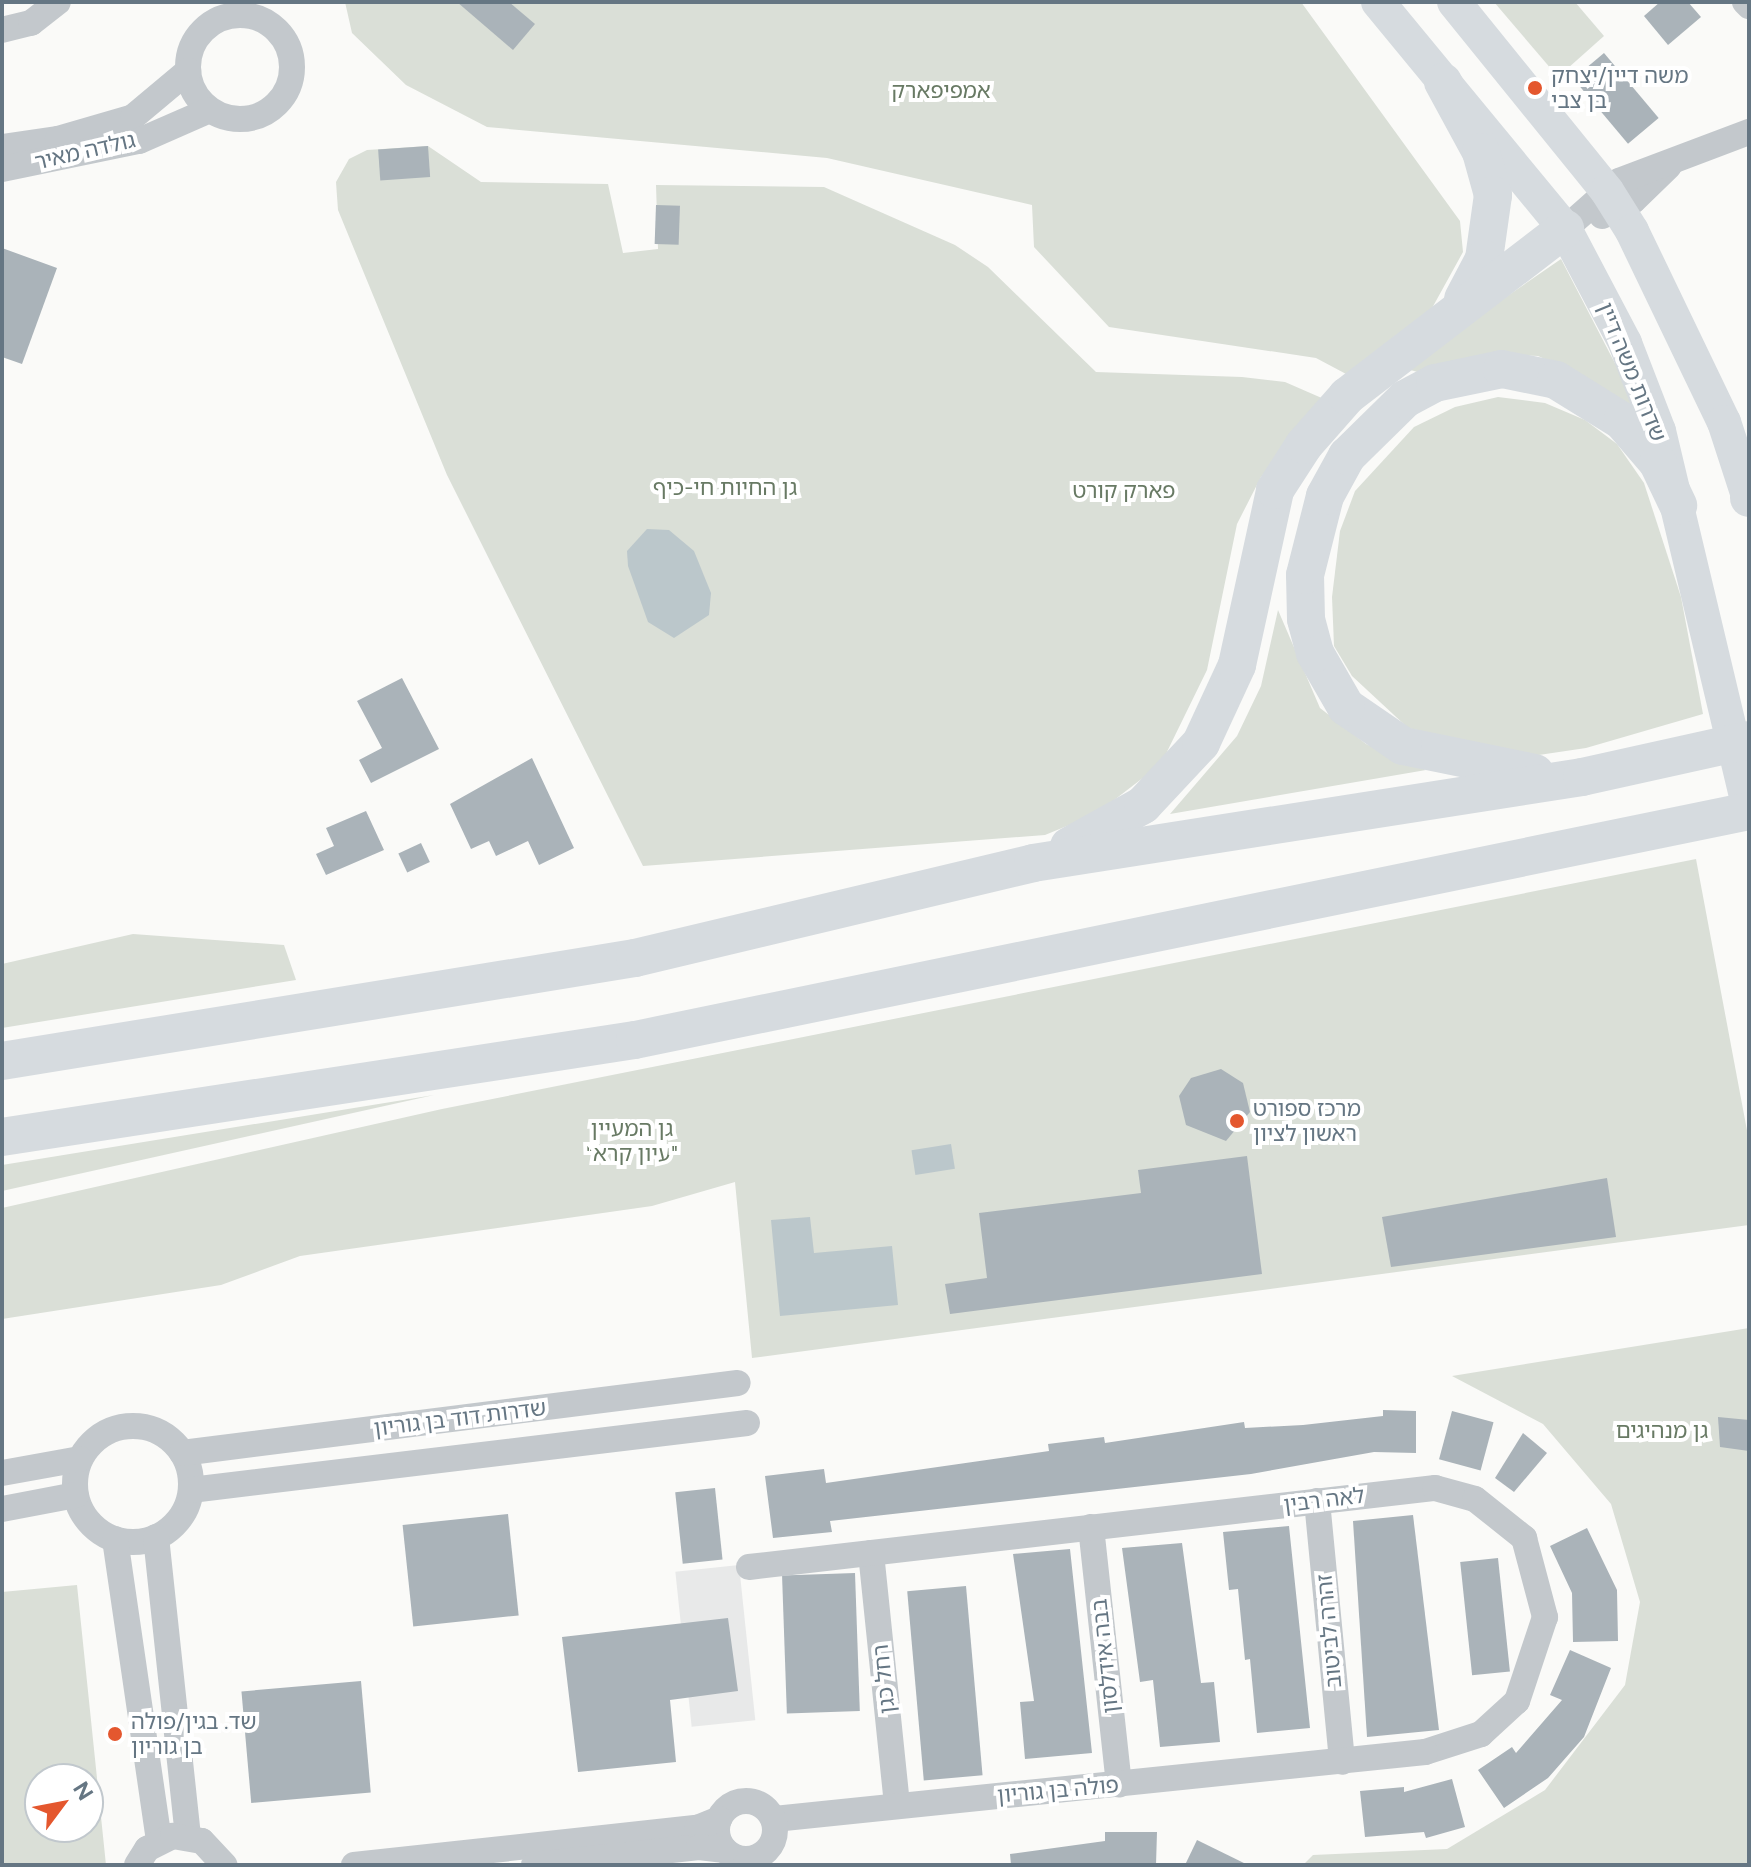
<!DOCTYPE html>
<meta charset="utf-8">
<style>
body{margin:0}
#map{position:relative;width:1751px;height:1867px;overflow:hidden;background:#fafaf8;font-family:Figtree,"Noto Sans Hebrew",sans-serif}
div>[style]{position:absolute}
[style*='--x']{left:calc(var(--x)*1px);top:calc(var(--y)*1px);width:calc(var(--w)*1px);rotate:calc(var(--a)*1deg)}
.built>*{inset:0;background:#e8e9e9;transform-origin:0 0}
.green>*{inset:0;background:#dadfd7}
.water>*{inset:0;background:#bbc7cb;transform-origin:0 0}
.building>*{inset:0;background:#aab3b9;transform-origin:0 0}
.minor>*{height:26px;margin:-13px;padding:0 13px;transform-origin:13px;border-radius:13px;background:#c3c8cc}
.minor>.ring{margin:-13px;padding:0;box-sizing:content-box;background:none;border:26px solid #c3c8cc;border-radius:50%}
.major>*{height:34px;margin:-17px;padding:0 17px;transform-origin:17px;border-radius:17px;background:#d6dbdf}
.highway>*{height:38px;margin:-19px;padding:0 19px;transform-origin:19px;border-radius:19px;background:#d6dbdf}
.dots>*{width:22px;height:22px;translate:-50% -50%;box-sizing:border-box;border:4px solid #fff;border-radius:50%}
span{translate:-50% -50%;white-space:nowrap;text-align:center;line-height:1.15;-webkit-text-stroke:8px #fff;paint-order:stroke}
.poi-label{font-size:22px;color:#657683}
.left{translate:0 -50%;text-align:left}
.park-label{font-size:22px;color:#687a64}
.street-label{font-size:22px;color:#657683}
.frame{position:absolute;inset:0;border:4px solid #657683;pointer-events:none}
.north{position:absolute;left:24px;top:1763px;width:80px;height:80px;box-sizing:border-box;background:#fff;border:2px solid #c1c8cd;border-radius:50%;rotate:58deg;font-size:22px;font-weight:700;line-height:32px;text-align:center;color:#657683}
.north::after{content:'';display:block;margin:auto;width:28px;height:36px;background:#e4572e;clip-path:polygon(50% 0,100% 100%,50% 72%,0 100%)}
</style>
<div id="map">
<div class="built">
<i style="left:739px;top:1565px;width:156px;height:64px;rotate:84deg"></i>
</div>
<div class="green">
<i style="clip-path:polygon(345px 2px,1301px 2px,1460px 221px,1463px 252px,1431px 310px,1348px 375px,1316px 358px,1109px 327px,1034px 247px,1032px 205px,827px 158px,487px 127px,406px 85px,352px 33px)"></i>
<i style="clip-path:polygon(1494px 2px,1575px 2px,1604px 36px,1558px 77px)"></i>
<i style="clip-path:polygon(428px 146px,481px 182px,608px 184px,623px 253px,658px 249px,656px 185px,824px 187px,955px 245px,988px 267px,1096px 372px,1242px 377px,1285px 382px,1324px 399px,1261px 477px,1237px 524px,1207px 670px,1161px 764px,1096px 814px,1045px 835px,643px 866px,447px 475px,338px 210px,336px 182px,349px 159px,367px 150px)"></i>
<i style="clip-path:polygon(1561px 259px,1636px 404px,1635px 419px,1570px 370px,1538px 356px,1505px 354px,1425px 374px,1403px 368px)"></i>
<i style="clip-path:polygon(1498px 397px,1545px 403px,1585px 420px,1617px 444px,1644px 483px,1681px 597px,1703px 714px,1586px 748px,1532px 756px,1408px 728px,1352px 676px,1334px 646px,1332px 597px,1340px 531px,1355px 491px,1414px 427px,1455px 407px)"></i>
<i style="clip-path:polygon(1278px 610px,1320px 708px,1366px 744px,1426px 770px,1170px 814px,1237px 736px,1261px 686px)"></i>
<i style="clip-path:polygon(1696px 859px,1749px 1141px,1749px 1225px,752px 1358px,735px 1182px,652px 1206px,300px 1256px,221px 1285px,2px 1319px,2px 1208px,442px 1109px)"></i>
<i style="clip-path:polygon(133px 934px,284px 945px,296px 980px,2px 1028px,2px 964px)"></i>
<i style="clip-path:polygon(434px 1095px,2px 1191px,2px 1165px)"></i>
<i style="clip-path:polygon(1749px 1328px,1749px 1865px,1303px 1865px,1313px 1855px,1447px 1849px,1545px 1790px,1625px 1685px,1640px 1602px,1611px 1504px,1543px 1424px,1452px 1376px)"></i>
<i style="clip-path:polygon(evenodd,77px 1585px,106px 1865px,2px 1865px,2px 1592px,77px 1585px,40px 1779px,88px 1779px,88px 1827px,40px 1827px,40px 1779px)"></i>
</div>
<div class="water">
<i style="clip-path:polygon(647px 529px,669px 530px,694px 551px,711px 593px,709px 615px,674px 638px,648px 622px,628px 566px,627px 551px)"></i>
<i style="left:951px;top:1144px;width:25px;height:40px;rotate:81deg"></i>
<i style="clip-path:polygon(810px 1217px,814px 1253px,892px 1246px,898px 1305px,780px 1316px,771px 1220px)"></i>
</div>
<div class="building">
<i style="clip-path:polygon(457px 2px,509px 2px,535px 24px,513px 50px)"></i>
<i style="clip-path:polygon(1660px 2px,1688px 2px,1701px 17px,1668px 45px,1644px 16px)"></i>
<i style="left:1604px;top:53px;width:85px;height:40px;rotate:50deg"></i>
<i style="left:428px;top:146px;width:31px;height:50px;rotate:86deg"></i>
<i style="left:656px;top:205px;width:24px;height:39px;rotate:2deg"></i>
<i style="clip-path:polygon(2px 248px,57px 268px,22px 364px,2px 357px)"></i>
<i style="clip-path:polygon(402px 678px,439px 749px,371px 783px,359px 760px,382px 748px,357px 701px)"></i>
<i style="clip-path:polygon(532px 758px,574px 848px,539px 865px,528px 841px,496px 856px,489px 841px,471px 849px,450px 804px)"></i>
<i style="clip-path:polygon(366px 811px,384px 850px,326px 875px,316px 854px,334px 846px,326px 828px)"></i>
<i style="left:421px;top:843px;width:21px;height:25px;rotate:65deg"></i>
<i style="clip-path:polygon(1221px 1069px,1243px 1083px,1250px 1112px,1226px 1141px,1186px 1125px,1179px 1096px,1191px 1078px)"></i>
<i style="clip-path:polygon(1247px 1156px,1262px 1274px,950px 1314px,945px 1284px,987px 1278px,979px 1213px,1141px 1193px,1138px 1170px)"></i>
<i style="clip-path:polygon(1607px 1178px,1616px 1237px,1391px 1267px,1382px 1217px)"></i>
<i style="clip-path:polygon(1383px 1410px,1416px 1411px,1416px 1453px,1374px 1452px,1251px 1474px,830px 1521px,832px 1532px,773px 1538px,765px 1476px,824px 1469px,826px 1483px,1049px 1451px,1048px 1444px,1104px 1437px,1105px 1443px,1244px 1422px,1245px 1428px,1303px 1425px,1383px 1416px)"></i>
<i style="left:1452px;top:1411px;width:43px;height:50px;rotate:15deg"></i>
<i style="clip-path:polygon(1718px 1417px,1749px 1420px,1749px 1451px,1720px 1447px)"></i>
<i style="clip-path:polygon(1523px 1433px,1547px 1453px,1514px 1492px,1495px 1478px)"></i>
<i style="left:715px;top:1488px;width:72px;height:40px;rotate:84deg"></i>
<i style="left:508px;top:1514px;width:102px;height:106px;rotate:84deg"></i>
<i style="clip-path:polygon(1413px 1515px,1439px 1730px,1367px 1737px,1353px 1521px)"></i>
<i style="clip-path:polygon(1289px 1526px,1310px 1728px,1257px 1733px,1250px 1659px,1245px 1660px,1238px 1589px,1229px 1590px,1223px 1532px)"></i>
<i style="clip-path:polygon(1587px 1528px,1617px 1590px,1618px 1641px,1573px 1642px,1572px 1593px,1550px 1546px)"></i>
<i style="clip-path:polygon(1182px 1543px,1201px 1683px,1214px 1682px,1220px 1742px,1160px 1747px,1153px 1680px,1140px 1682px,1122px 1548px)"></i>
<i style="clip-path:polygon(1070px 1549px,1092px 1753px,1025px 1759px,1020px 1702px,1034px 1701px,1013px 1554px)"></i>
<i style="left:1498px;top:1558px;width:114px;height:38px;rotate:84deg"></i>
<i style="left:855px;top:1573px;width:138px;height:73px;rotate:88deg"></i>
<i style="left:966px;top:1586px;width:190px;height:59px;rotate:85deg"></i>
<i style="clip-path:polygon(728px 1618px,738px 1691px,670px 1700px,676px 1762px,578px 1772px,562px 1637px)"></i>
<i style="clip-path:polygon(1570px 1650px,1611px 1668px,1584px 1737px,1548px 1778px,1504px 1808px,1478px 1770px,1512px 1747px,1516px 1753px,1562px 1700px,1550px 1695px)"></i>
<i style="left:361px;top:1681px;width:112px;height:120px;rotate:85deg"></i>
<i style="clip-path:polygon(1452px 1779px,1465px 1827px,1426px 1838px,1424px 1832px,1365px 1837px,1360px 1791px,1404px 1787px,1404px 1792px)"></i>
<i style="clip-path:polygon(1105px 1832px,1157px 1832px,1156px 1865px,1011px 1865px,1010px 1854px,1105px 1841px)"></i>
<i style="clip-path:polygon(1197px 1840px,1248px 1865px,1185px 1865px)"></i>
</div>
<div class="minor">
<i style="--x:1745;--y:2;--w:6;--a:45"></i>
<i class="ring" style="left:188px;top:15px;width:78px;height:78px"></i>
<i style="--x:2;--y:30;--w:30;--a:-14"></i>
<i style="--x:31;--y:23;--w:34;--a:-38"></i>
<i style="--x:2;--y:147;--w:57;--a:-8.1"></i>
<i style="--x:58;--y:139;--w:78;--a:-16.3"></i>
<i style="--x:133;--y:117;--w:72;--a:-39.9"></i>
<i style="--x:2;--y:169;--w:140;--a:-11.6"></i>
<i style="--x:139;--y:141;--w:77;--a:-23.6"></i>
<i style="--x:1602;--y:216;--w:34;--a:-26"></i>
<i style="--x:1633;--y:201;--w:50;--a:-44.2"></i>
<i style="--x:1565;--y:229;--w:72;--a:-41.6"></i>
<i style="--x:1619;--y:181;--w:139;--a:-20.7"></i>
<i class="ring" style="left:75px;top:1426px;width:90px;height:90px"></i>
<i style="--x:182;--y:1453;--w:560;--a:-7.18"></i>
<i style="--x:2;--y:1473;--w:79;--a:-10.2"></i>
<i style="--x:191;--y:1490;--w:560;--a:-6.87"></i>
<i style="--x:1317;--y:1501;--w:262;--a:84.5"></i>
<i style="--x:2;--y:1509;--w:75;--a:-10.7"></i>
<i style="--x:1091;--y:1527;--w:259;--a:83.8"></i>
<i style="--x:156;--y:1537;--w:301;--a:83.9"></i>
<i style="--x:115;--y:1539;--w:304;--a:81.7"></i>
<i style="--x:871;--y:1553;--w:254;--a:84.1"></i>
<i style="--x:749;--y:1567;--w:691;--a:-6.57"></i>
<i style="--x:1435;--y:1488;--w:41;--a:15.4"></i>
<i style="--x:1475;--y:1499;--w:63;--a:38.5"></i>
<i style="--x:1524;--y:1538;--w:82;--a:75.1"></i>
<i style="--x:1545;--y:1617;--w:89;--a:108.4"></i>
<i style="--x:1517;--y:1701;--w:49;--a:137.5"></i>
<i style="--x:1481;--y:1734;--w:59;--a:162.2"></i>
<i style="--x:1425;--y:1752;--w:654;--a:174.12"></i>
<i class="ring" style="left:717px;top:1801px;width:32px;height:32px"></i>
<i style="--x:137;--y:1865;--w:19;--a:-58"></i>
<i style="--x:147;--y:1849;--w:29;--a:-27"></i>
<i style="--x:173;--y:1836;--w:29;--a:10"></i>
<i style="--x:202;--y:1841;--w:33;--a:47"></i>
<i style="--x:354;--y:1865;--w:345;--a:-6.2"></i>
<i style="--x:697;--y:1828;--w:24;--a:-22"></i>
<i style="--x:534;--y:1865;--w:166;--a:-6.2"></i>
<i style="--x:699;--y:1847;--w:26;--a:7"></i>
</div>
<div class="major">
<i style="--x:1378;--y:2;--w:294;--a:50.5"></i>
<i style="--x:1565;--y:229;--w:129;--a:62.2"></i>
<i style="--x:1625;--y:343;--w:94;--a:68.9"></i>
<i style="--x:1659;--y:431;--w:388;--a:76.6"></i>
<i style="--x:1454;--y:2;--w:243;--a:51"></i>
<i style="--x:1607;--y:191;--w:47;--a:58"></i>
<i style="--x:1632;--y:231;--w:212;--a:64.3"></i>
<i style="--x:1724;--y:422;--w:81;--a:72"></i>
</div>
<div class="highway">
<i style="--x:1443;--y:82;--w:80;--a:61.5"></i>
<i style="--x:1481;--y:152;--w:45;--a:74.4"></i>
<i style="--x:1493;--y:195;--w:65;--a:98"></i>
<i style="--x:1484;--y:259;--w:45;--a:117.7"></i>
<i style="--x:1749;--y:497;--w:1;--a:90"></i>
<i style="--x:1535;--y:773;--w:135;--a:-168.4"></i>
<i style="--x:1403;--y:746;--w:69;--a:-145.6"></i>
<i style="--x:1346;--y:707;--w:62;--a:-119.9"></i>
<i style="--x:1315;--y:653;--w:35;--a:-105"></i>
<i style="--x:1306;--y:619;--w:44;--a:-91.3"></i>
<i style="--x:1305;--y:575;--w:81;--a:-75.8"></i>
<i style="--x:1325;--y:496;--w:46;--a:-61.2"></i>
<i style="--x:1347;--y:456;--w:81;--a:-44.5"></i>
<i style="--x:1405;--y:399;--w:34;--a:-28"></i>
<i style="--x:1435;--y:383;--w:68;--a:-11.8"></i>
<i style="--x:1502;--y:369;--w:55;--a:11.5"></i>
<i style="--x:1556;--y:380;--w:78;--a:31.8"></i>
<i style="--x:1622;--y:421;--w:55;--a:49.4"></i>
<i style="--x:1658;--y:463;--w:47;--a:64.5"></i>
<i style="--x:1069;--y:846;--w:85;--a:-29"></i>
<i style="--x:1143;--y:805;--w:85;--a:-46.9"></i>
<i style="--x:1201;--y:743;--w:86;--a:-65.2"></i>
<i style="--x:1237;--y:665;--w:179;--a:-77.7"></i>
<i style="--x:1275;--y:490;--w:54;--a:-57.2"></i>
<i style="--x:1304;--y:445;--w:65;--a:-48.7"></i>
<i style="--x:1347;--y:396;--w:275;--a:-37.5"></i>
<i style="--x:2;--y:1061;--w:641;--a:-9.24"></i>
<i style="--x:635;--y:958;--w:409;--a:-13.4"></i>
<i style="--x:1033;--y:863;--w:556;--a:-8.9"></i>
<i style="--x:1582;--y:777;--w:171;--a:-12.5"></i>
<i style="--x:2;--y:1137;--w:640;--a:-8.71"></i>
<i style="--x:635;--y:1040;--w:1137;--a:-11.62"></i>
</div>
<div class="dots">
<i style="left:1535px;top:88px;background:#e4572e"></i>
<i style="left:1237px;top:1121px;background:#e4572e"></i>
<i style="left:115px;top:1734px;background:#e4572e"></i>
</div>
<div class="poi-label">
<span class="left" style="left:1551px;top:88px">משה דיין/יצחק<br>בן צבי</span>
<span class="left" style="left:1253px;top:1121px">מרכז ספורט<br>ראשון לציון</span>
<span class="left" style="left:131px;top:1734px">שד. בגין/פולה<br>בן גוריון</span>
</div>
<div class="park-label">
<span style="left:941px;top:91px">אמפיפארק</span>
<span style="left:725px;top:488px">גן החיות חי-כיף</span>
<span style="left:1124px;top:491px">פארק קורט</span>
<span style="left:632px;top:1141px">גן המעיין<br>"עיון קרא"</span>
<span style="left:1662px;top:1431px">גן מנהיגים</span>
</div>
<div class="street-label">
<span style="left:85px;top:151px;rotate:-13deg">גולדה מאיר</span>
<span style="left:1632px;top:372px;rotate:68deg">שדרות משה דיין</span>
<span style="left:460px;top:1418px;rotate:-7deg">שדרות דוד בן גוריון</span>
<span style="left:1324px;top:1500px;rotate:-7deg">לאה רבין</span>
<span style="left:1329px;top:1631px;rotate:-95deg">זהרה לביטוב</span>
<span style="left:1105px;top:1656px;rotate:-96deg">בבה אידלסון</span>
<span style="left:884px;top:1679px;rotate:-96deg">רחל כגן</span>
<span style="left:1058px;top:1790px;rotate:-5deg">פולה בן גוריון</span>
</div>
<div class="frame"></div>
<div class="north">N</div>
</div>
